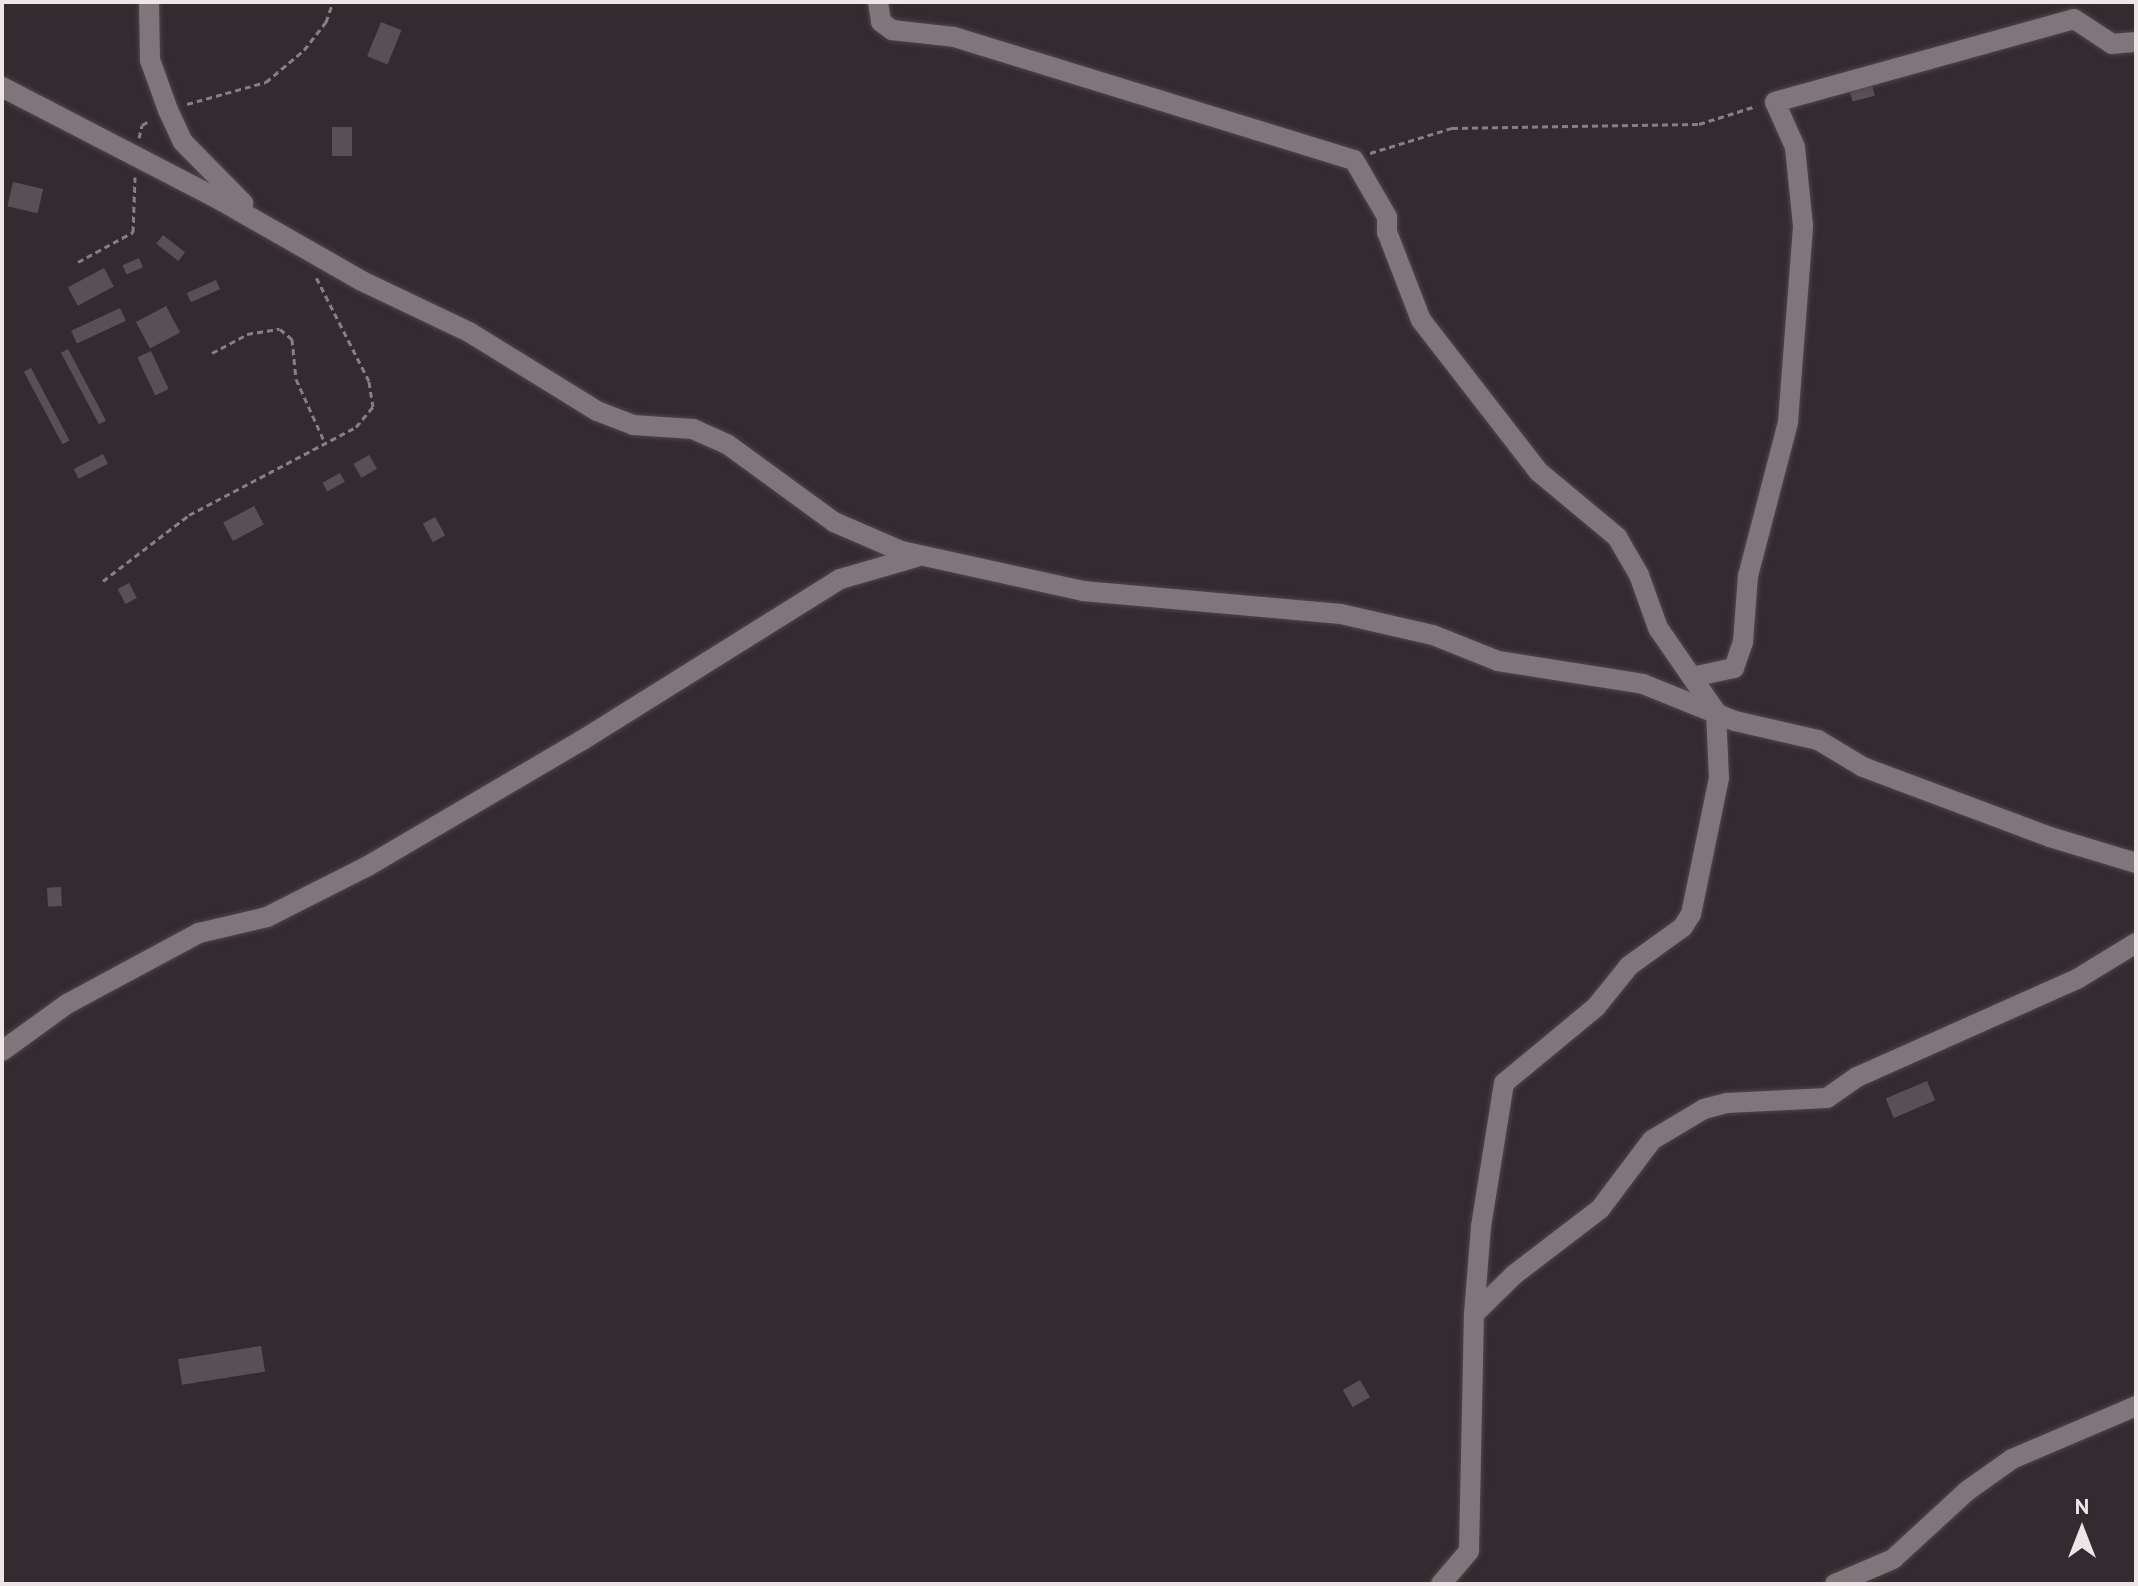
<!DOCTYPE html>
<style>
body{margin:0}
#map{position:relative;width:2138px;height:1586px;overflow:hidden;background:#342b30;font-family:"PT Sans",sans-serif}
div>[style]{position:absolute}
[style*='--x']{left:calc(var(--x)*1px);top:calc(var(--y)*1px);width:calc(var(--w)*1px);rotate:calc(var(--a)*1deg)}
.building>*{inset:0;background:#595055;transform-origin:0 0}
.path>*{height:3px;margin-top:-1.5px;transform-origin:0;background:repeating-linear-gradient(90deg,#867f83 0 6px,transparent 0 10px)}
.roads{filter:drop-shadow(0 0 2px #4e464a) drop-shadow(0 0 2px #4e464a)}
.minor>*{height:20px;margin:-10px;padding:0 10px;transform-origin:10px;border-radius:10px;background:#80757b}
span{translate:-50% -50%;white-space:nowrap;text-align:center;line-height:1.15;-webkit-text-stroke:6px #342b30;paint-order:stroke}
.frame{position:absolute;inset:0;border:4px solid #ece6e9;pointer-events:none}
.north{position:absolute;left:2042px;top:1490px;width:80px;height:80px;-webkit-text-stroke:6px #342b30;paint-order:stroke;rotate:0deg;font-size:22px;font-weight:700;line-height:32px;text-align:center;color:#ece6e9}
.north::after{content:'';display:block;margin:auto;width:28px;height:36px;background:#ece6e9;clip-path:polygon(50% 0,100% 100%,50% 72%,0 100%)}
</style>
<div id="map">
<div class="building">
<i style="left:381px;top:22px;width:22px;height:37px;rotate:22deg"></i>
<i style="left:1872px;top:85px;width:11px;height:23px;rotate:75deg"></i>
<i style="left:332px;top:127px;width:20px;height:29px"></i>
<i style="left:13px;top:182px;width:31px;height:25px;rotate:13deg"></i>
<i style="left:163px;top:235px;width:28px;height:11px;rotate:38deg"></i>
<i style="left:139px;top:258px;width:10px;height:18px;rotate:66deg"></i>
<i style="left:104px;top:268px;width:21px;height:41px;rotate:62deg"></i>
<i style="left:216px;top:280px;width:10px;height:32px;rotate:66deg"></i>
<i style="left:166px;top:306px;width:30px;height:34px;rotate:62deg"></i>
<i style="left:120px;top:308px;width:14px;height:54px;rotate:65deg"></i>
<i style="left:68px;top:349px;width:81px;height:8px;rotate:62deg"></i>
<i style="left:151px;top:351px;width:42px;height:15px;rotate:65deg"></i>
<i style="left:31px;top:368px;width:82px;height:8px;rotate:62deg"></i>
<i style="left:103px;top:454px;width:11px;height:33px;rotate:63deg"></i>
<i style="left:369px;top:455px;width:16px;height:18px;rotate:60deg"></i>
<i style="left:340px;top:473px;width:10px;height:20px;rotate:61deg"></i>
<i style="left:254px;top:506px;width:21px;height:35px;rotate:62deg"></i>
<i style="left:435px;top:517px;width:21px;height:14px;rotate:61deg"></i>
<i style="left:129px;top:583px;width:17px;height:13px;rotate:62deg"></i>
<i style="left:61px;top:887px;width:19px;height:14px;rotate:87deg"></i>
<i style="left:1927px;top:1081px;width:21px;height:45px;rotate:67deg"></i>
<i style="left:261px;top:1346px;width:26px;height:84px;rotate:81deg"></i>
<i style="left:1360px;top:1380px;width:20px;height:20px;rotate:60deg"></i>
</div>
<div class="path">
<i style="--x:187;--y:104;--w:82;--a:-15.6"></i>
<i style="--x:266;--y:82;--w:50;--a:-40.1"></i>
<i style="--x:304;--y:50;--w:36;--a:-52"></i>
<i style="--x:326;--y:22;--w:21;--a:-71"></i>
<i style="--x:139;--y:138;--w:13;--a:-77"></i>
<i style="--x:142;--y:125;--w:10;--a:-29"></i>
<i style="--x:1370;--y:153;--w:86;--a:-17"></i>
<i style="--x:1452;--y:128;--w:247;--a:-0.9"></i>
<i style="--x:1699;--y:124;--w:60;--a:-17.5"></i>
<i style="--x:78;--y:262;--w:63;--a:-28.6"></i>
<i style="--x:133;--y:232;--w:55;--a:-87.9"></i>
<i style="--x:212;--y:353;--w:40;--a:-28"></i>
<i style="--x:247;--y:334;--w:33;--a:-9"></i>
<i style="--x:280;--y:329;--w:16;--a:40"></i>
<i style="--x:292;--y:339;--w:40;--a:84.3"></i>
<i style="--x:296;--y:379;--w:70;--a:65.6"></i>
<i style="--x:103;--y:581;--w:108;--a:-37.5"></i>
<i style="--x:189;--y:515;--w:189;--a:-27.8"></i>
<i style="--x:356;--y:427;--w:26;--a:-50"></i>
<i style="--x:373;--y:407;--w:26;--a:-99"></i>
<i style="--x:369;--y:381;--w:117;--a:-117"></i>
</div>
<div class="roads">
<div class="minor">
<i style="--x:149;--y:2;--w:58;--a:89"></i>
<i style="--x:150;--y:60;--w:53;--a:70.2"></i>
<i style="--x:168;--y:110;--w:35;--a:65"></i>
<i style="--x:183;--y:142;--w:86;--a:45.5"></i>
<i style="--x:878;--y:2;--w:20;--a:81"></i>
<i style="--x:881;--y:22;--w:14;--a:36"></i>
<i style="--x:892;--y:30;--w:62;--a:6.4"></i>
<i style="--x:954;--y:37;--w:418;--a:17.1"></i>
<i style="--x:1354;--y:160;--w:66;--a:59.9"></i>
<i style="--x:1387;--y:217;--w:15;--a:90"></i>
<i style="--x:1387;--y:232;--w:94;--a:68.9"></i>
<i style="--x:1421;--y:320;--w:192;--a:52.2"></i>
<i style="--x:1539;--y:472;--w:102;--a:39.8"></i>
<i style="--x:1617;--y:537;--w:44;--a:59.9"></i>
<i style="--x:1639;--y:575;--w:56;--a:70.3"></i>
<i style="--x:1658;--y:628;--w:102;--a:55.4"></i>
<i style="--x:1716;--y:712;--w:66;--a:87.4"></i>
<i style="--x:1719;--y:778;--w:139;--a:101.6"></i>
<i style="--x:1691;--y:914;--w:15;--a:122"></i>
<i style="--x:1683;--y:927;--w:67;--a:144.2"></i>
<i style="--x:1629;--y:966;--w:53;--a:128.8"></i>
<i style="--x:1596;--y:1007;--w:119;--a:140.4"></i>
<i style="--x:1504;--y:1083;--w:146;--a:99.1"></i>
<i style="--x:1481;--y:1227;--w:87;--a:94.6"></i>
<i style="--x:2;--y:87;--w:246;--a:27.4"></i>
<i style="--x:220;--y:200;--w:163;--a:29.7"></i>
<i style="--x:362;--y:281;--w:119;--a:25.5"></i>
<i style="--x:469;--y:332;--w:150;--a:31.7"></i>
<i style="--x:597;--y:411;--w:39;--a:21"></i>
<i style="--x:633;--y:425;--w:60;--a:3.8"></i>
<i style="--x:693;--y:429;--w:37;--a:24"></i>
<i style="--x:727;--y:444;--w:132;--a:36.1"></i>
<i style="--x:834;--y:522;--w:73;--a:23.4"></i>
<i style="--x:901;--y:551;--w:186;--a:12.4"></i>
<i style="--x:1083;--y:591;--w:259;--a:5.1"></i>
<i style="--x:1341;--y:614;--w:94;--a:12.9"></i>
<i style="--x:1433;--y:635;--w:70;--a:21.8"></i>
<i style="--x:1498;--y:661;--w:147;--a:9"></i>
<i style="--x:1643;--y:684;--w:99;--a:21.9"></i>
<i style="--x:1735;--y:721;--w:85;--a:12.9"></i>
<i style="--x:1818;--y:740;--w:52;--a:31"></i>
<i style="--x:1863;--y:767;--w:200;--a:20.5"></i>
<i style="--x:2050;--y:837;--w:90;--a:16.8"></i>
<i style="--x:1692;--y:677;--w:43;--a:-12.1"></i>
<i style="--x:1734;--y:668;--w:28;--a:-71"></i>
<i style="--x:1743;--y:642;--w:66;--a:-85.7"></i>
<i style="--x:1748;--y:576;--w:159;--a:-75.4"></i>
<i style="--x:1788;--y:422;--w:197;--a:-85.6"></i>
<i style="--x:1803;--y:226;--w:79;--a:-95.8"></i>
<i style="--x:1795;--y:147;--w:49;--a:-114"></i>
<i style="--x:1775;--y:102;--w:310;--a:-15.5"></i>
<i style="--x:2074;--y:19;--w:45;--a:33.3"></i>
<i style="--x:2112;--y:44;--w:24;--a:-5"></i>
<i style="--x:2;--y:1051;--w:80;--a:-35.9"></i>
<i style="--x:67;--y:1004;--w:150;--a:-28.3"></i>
<i style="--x:199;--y:933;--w:70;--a:-13.2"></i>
<i style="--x:267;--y:917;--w:111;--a:-26.8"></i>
<i style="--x:366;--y:867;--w:249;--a:-30.4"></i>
<i style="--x:581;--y:741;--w:305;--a:-32"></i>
<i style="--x:840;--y:579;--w:79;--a:-16.1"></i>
<i style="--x:1441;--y:1584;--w:43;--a:-49.7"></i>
<i style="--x:1469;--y:1551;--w:237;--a:-88.8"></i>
<i style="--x:1474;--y:1314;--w:57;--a:-44.3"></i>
<i style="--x:1515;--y:1274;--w:107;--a:-37.4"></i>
<i style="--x:1600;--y:1209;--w:86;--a:-53"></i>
<i style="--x:1652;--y:1140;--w:61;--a:-30.8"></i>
<i style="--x:1704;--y:1109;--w:24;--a:-15"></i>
<i style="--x:1727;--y:1103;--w:100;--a:-2.9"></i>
<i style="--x:1827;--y:1098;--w:37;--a:-35"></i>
<i style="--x:1857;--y:1077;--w:241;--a:-24"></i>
<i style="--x:2077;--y:979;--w:69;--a:-31.4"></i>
<i style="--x:1835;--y:1584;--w:63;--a:-23.3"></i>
<i style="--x:1893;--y:1559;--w:100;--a:-42.6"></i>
<i style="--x:1967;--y:1491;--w:55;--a:-35.4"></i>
<i style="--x:2012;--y:1459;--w:135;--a:-23.1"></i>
</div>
</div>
<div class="frame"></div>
<div class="north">N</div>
</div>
